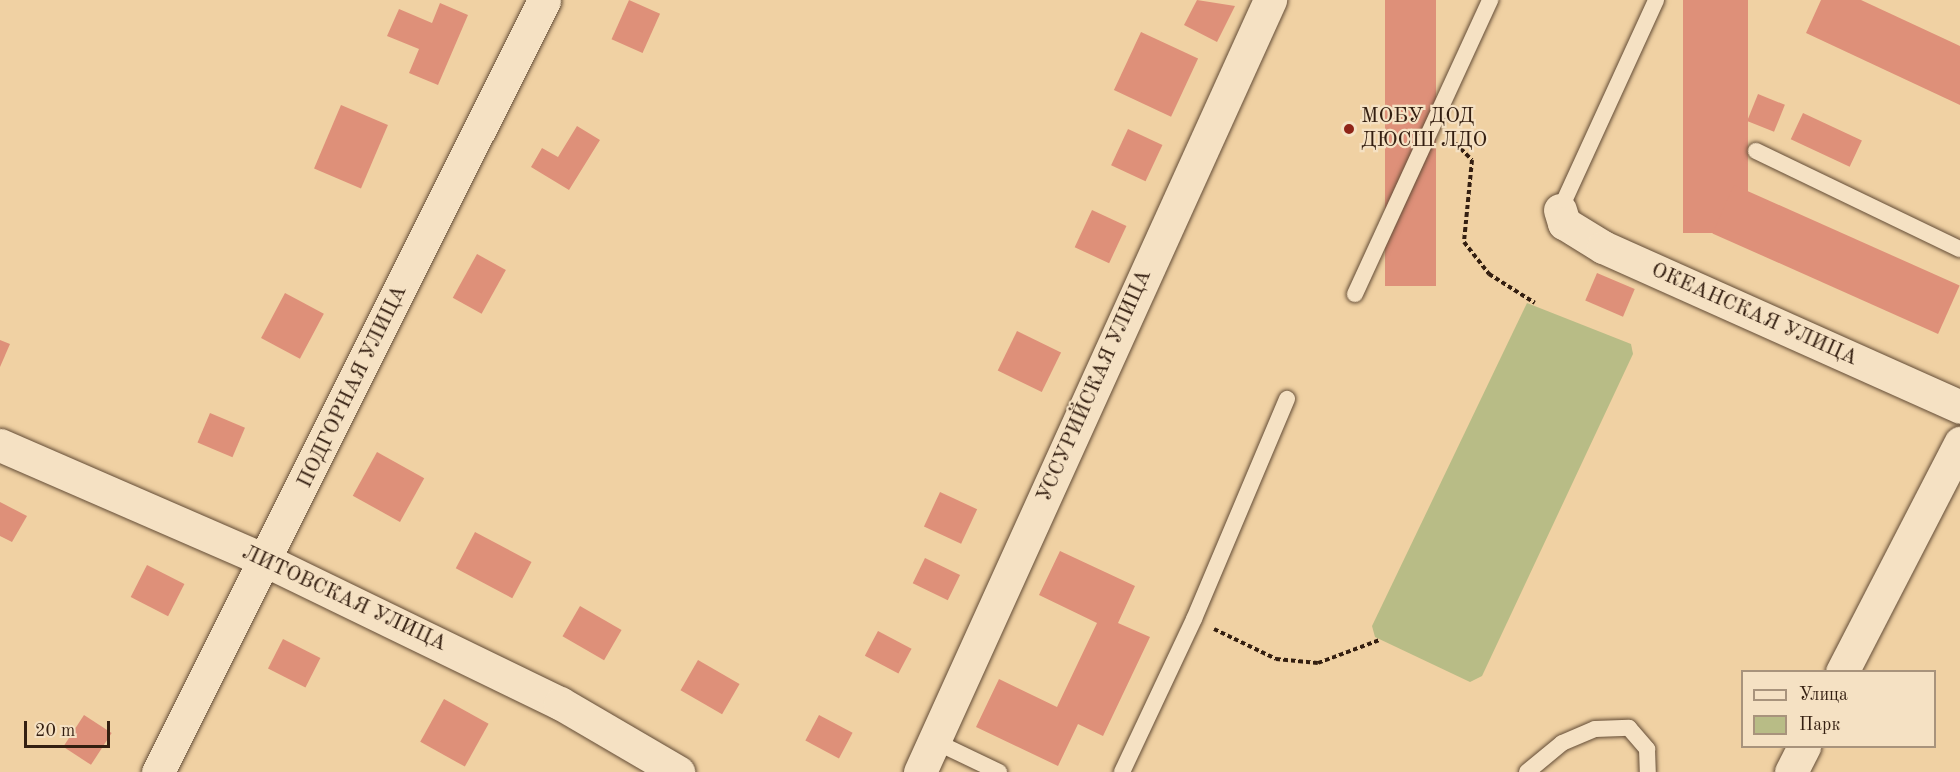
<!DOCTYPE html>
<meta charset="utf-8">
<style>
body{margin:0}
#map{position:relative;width:1960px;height:772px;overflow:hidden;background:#f0d1a3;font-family:"Old Standard TT",serif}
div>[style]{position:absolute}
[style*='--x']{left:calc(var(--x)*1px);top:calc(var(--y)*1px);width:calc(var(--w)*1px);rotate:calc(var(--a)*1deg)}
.green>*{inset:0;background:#b8bc86}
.building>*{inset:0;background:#de9079;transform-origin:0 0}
.path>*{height:4px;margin-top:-2px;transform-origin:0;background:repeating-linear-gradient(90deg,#341f11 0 4.5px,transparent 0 7.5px)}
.roads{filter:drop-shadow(0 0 2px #634c36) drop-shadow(0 0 2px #634c36)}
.service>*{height:16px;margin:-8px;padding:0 8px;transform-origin:8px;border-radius:8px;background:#f5e1c3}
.minor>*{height:33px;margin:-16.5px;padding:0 16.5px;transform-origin:16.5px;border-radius:16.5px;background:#f5e1c3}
.dots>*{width:16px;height:16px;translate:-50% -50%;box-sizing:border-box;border:3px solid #f5e1c3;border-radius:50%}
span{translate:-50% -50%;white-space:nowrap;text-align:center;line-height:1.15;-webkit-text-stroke:4.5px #f5e1c3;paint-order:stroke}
.poi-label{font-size:21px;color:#341f11}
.left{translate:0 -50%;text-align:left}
.street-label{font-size:21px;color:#341f11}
.legend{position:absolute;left:1741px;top:670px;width:195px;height:78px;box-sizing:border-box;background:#f5e1c3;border:2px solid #a8937c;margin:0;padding:8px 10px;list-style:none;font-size:18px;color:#341f11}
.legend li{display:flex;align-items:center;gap:12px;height:30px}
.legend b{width:30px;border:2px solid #a8937c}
.scale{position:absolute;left:24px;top:721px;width:86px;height:27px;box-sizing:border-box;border:3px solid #341f11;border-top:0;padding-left:8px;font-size:18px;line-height:21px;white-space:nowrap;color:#341f11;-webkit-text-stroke:4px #f5e1c3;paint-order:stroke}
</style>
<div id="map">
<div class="green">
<i style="clip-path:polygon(1527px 303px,1631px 344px,1633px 354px,1482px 676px,1470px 682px,1375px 637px,1372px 626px)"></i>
</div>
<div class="building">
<i style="left:629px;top:0;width:34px;height:43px;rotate:24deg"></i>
<i style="clip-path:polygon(1197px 0,1235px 6px,1217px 42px,1184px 25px)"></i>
<i style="left:1385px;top:0;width:51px;height:286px"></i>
<i style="left:1683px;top:0;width:65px;height:233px"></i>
<i style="clip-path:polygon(1821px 0,1861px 0,1960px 46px,1960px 105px,1806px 33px)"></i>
<i style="clip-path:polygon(440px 3px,468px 15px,438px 85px,409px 73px,419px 49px,387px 36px,399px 9px,432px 23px)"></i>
<i style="left:1141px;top:32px;width:63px;height:64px;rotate:25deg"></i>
<i style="left:1758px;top:94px;width:29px;height:29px;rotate:22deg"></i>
<i style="left:341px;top:105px;width:51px;height:69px;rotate:23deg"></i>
<i style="left:1803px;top:113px;width:65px;height:29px;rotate:25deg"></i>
<i style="clip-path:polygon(577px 126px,600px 140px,569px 190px,531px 167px,542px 148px,558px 157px)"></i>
<i style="left:1128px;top:129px;width:38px;height:40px;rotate:25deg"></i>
<i style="left:1734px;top:185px;width:247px;height:53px;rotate:24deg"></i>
<i style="left:1092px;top:210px;width:38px;height:41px;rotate:25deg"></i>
<i style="left:477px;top:254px;width:33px;height:50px;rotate:29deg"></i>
<i style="left:1597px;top:273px;width:41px;height:30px;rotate:23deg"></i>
<i style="left:285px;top:293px;width:44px;height:51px;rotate:28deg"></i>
<i style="left:1017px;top:331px;width:49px;height:44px;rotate:26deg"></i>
<i style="clip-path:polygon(0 340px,10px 344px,0 367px)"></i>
<i style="left:210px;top:413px;width:38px;height:32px;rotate:23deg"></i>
<i style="left:377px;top:452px;width:54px;height:50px;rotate:29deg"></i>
<i style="left:940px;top:492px;width:41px;height:38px;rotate:25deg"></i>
<i style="clip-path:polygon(0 502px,27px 516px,12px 542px,0 536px)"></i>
<i style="left:475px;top:532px;width:64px;height:41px;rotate:28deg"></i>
<i style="clip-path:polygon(1060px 551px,1135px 586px,1118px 623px,1150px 637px,1103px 736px,1078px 724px,1058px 766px,976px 727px,999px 679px,1057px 707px,1097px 623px,1039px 595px)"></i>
<i style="left:925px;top:558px;width:39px;height:28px;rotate:26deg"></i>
<i style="left:147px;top:565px;width:42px;height:36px;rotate:27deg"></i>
<i style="left:580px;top:606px;width:48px;height:35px;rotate:30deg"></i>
<i style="left:878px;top:631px;width:38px;height:28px;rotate:28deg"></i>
<i style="left:283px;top:639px;width:42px;height:33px;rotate:27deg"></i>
<i style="left:698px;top:660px;width:48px;height:35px;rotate:30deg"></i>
<i style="left:444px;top:699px;width:51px;height:49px;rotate:29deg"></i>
<i style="left:84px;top:715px;width:33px;height:38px;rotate:33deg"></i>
<i style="left:819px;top:715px;width:38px;height:29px;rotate:28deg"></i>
</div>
<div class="path">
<i style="--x:1450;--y:138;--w:31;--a:45"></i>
<i style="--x:1472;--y:160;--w:82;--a:95.6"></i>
<i style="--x:1464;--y:242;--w:41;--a:52"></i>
<i style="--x:1489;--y:274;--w:54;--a:32.2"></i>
<i style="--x:1214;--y:629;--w:69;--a:25.8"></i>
<i style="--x:1276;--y:659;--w:42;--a:5.4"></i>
<i style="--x:1318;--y:663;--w:66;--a:-20.4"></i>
</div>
<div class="roads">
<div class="service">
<i style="--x:1756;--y:151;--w:226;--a:25.7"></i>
<i style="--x:1560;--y:210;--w:231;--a:-65.4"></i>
<i style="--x:1355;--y:294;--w:324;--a:-65.3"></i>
<i style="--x:934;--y:741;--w:72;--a:25.5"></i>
<i style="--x:1122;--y:772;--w:169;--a:-64.8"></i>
<i style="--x:1194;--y:619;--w:239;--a:-67.1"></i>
<i style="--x:1527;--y:772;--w:45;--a:-39.6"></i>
<i style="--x:1562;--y:743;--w:36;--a:-23"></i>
<i style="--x:1595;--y:729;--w:34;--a:-2"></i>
<i style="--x:1629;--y:728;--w:28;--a:49"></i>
<i style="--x:1647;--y:749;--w:23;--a:88"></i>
</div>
<div class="minor">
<i style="--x:1560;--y:210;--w:14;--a:73"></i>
<i style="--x:1564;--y:223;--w:46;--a:31.6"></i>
<i style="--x:1603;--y:247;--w:391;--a:24.1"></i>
<i style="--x:0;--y:445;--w:291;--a:23.5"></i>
<i style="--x:267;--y:561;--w:326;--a:25.9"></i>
<i style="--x:560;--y:703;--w:137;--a:30.3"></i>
<i style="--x:1842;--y:672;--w:258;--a:-62.7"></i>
<i style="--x:158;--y:772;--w:863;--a:-63.43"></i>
<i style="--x:920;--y:772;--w:848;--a:-65.61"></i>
<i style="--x:1791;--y:772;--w:29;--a:-63"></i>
</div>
</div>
<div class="dots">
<i style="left:1349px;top:129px;background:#8f2418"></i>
</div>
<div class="poi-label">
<span class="left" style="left:1361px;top:129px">МОБУ ДОД<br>ДЮСШ ЛДО</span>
</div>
<div class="street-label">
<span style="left:1754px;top:315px;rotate:24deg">ОКЕАНСКАЯ УЛИЦА</span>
<span style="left:1095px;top:386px;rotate:-66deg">УССУРИЙСКАЯ УЛИЦА</span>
<span style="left:353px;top:387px;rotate:-64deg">ПОДГОРНАЯ УЛИЦА</span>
<span style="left:344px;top:599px;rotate:25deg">ЛИТОВСКАЯ УЛИЦА</span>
</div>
<ul class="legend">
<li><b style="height:8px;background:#f5e1c3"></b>Улица</li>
<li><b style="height:16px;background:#b8bc86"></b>Парк</li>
</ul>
<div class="scale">20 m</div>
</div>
